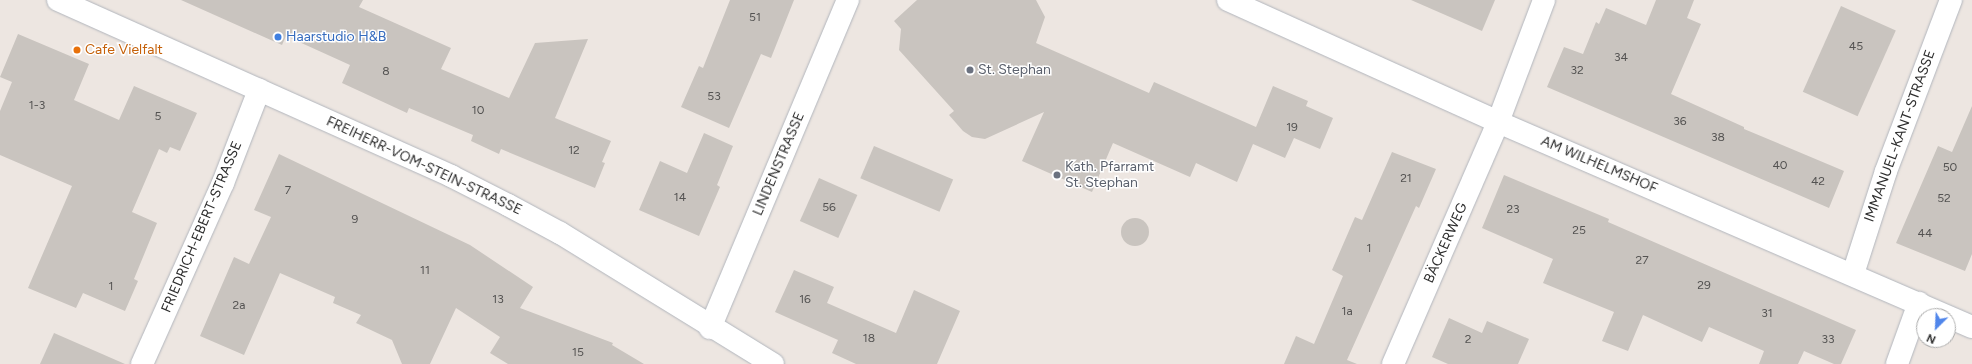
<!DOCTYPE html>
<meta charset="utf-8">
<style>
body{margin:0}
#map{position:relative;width:1972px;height:364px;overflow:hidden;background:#ede6e1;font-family:Figtree,sans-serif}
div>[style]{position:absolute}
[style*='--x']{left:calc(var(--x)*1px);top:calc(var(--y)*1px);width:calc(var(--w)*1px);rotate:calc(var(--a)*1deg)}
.building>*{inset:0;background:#c9c4bf;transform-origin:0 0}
.round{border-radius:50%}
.roads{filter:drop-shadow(0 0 1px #b1b5bc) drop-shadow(0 0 1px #b1b5bc)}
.minor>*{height:22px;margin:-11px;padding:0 11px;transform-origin:11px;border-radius:11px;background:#fff}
.dots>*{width:11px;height:11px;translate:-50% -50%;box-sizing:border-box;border:2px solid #fff;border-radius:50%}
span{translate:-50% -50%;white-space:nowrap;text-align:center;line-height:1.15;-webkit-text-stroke:3px #fff;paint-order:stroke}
.number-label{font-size:12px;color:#545352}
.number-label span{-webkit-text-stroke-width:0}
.shop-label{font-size:14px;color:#366cbe}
.left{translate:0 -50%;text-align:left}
.food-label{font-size:14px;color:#c56008}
.worship-label{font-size:14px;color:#5b616d}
.street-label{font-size:14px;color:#2d2d2d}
.north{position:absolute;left:1916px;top:308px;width:40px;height:40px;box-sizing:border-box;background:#fff;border:1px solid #ababab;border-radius:50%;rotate:204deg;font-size:11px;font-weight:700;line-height:16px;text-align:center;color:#2d2d2d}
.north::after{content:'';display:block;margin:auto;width:14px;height:18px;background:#5086eb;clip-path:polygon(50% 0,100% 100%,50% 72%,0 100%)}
</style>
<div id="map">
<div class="building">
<i style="clip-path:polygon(181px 0,363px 0,359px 7px,451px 48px,441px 69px,509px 98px,535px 43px,588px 39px,555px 118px,611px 141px,602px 162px,605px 163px,595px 188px,501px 149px,499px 154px,471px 141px,473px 135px,409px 108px,407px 113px,342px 83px,350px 65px,286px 36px,282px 45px)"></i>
<i style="clip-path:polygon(730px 0,794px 0,771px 58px,761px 54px,729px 128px,681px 107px,699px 66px,703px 68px)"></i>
<i style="clip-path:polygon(917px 0,1036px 0,1045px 17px,1036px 43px,1149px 93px,1154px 82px,1256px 127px,1273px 86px,1308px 101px,1306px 106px,1333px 118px,1320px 149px,1294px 138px,1285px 158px,1253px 144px,1237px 182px,1196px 163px,1190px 177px,1113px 143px,1092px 192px,1022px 161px,1044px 112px,985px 139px,972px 137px,963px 131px,949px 115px,954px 111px,899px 50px,901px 29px,894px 21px)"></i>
<i style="clip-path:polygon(1411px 0,1495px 0,1482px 31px)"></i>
<i style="clip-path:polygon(1656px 0,1694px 0,1687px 18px,1701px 24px,1671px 94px,1744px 127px,1744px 129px,1844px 171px,1829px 208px,1547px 87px,1564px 47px,1583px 54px,1596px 22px,1599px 24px,1606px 8px,1646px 25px)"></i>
<i style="left:1841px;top:6px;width:60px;height:94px;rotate:24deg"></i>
<i style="clip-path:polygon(18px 34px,89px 64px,74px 100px,119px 120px,134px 86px,197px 113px,180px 151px,170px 147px,167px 153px,159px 149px,132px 212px,157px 223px,134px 279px,138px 281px,125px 311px,83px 293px,76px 308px,28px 288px,72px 186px,0 155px,0 111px,12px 82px,0 77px)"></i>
<i style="clip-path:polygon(1972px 106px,1972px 254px,1965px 271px,1896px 243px,1938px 146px,1952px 152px)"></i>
<i style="clip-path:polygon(704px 133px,733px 146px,717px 185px,720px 187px,699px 236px,639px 210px,660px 161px,687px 173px)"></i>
<i style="left:874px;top:146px;width:86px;height:35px;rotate:23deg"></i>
<i style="clip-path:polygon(1392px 152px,1436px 169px,1419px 208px,1416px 206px,1347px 360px,1357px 364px,1284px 364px,1296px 336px,1314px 344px,1343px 276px,1332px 270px,1355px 217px,1362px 220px)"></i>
<i style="clip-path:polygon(279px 154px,470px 245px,533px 287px,520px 308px,613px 343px,612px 345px,644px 364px,508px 364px,490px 353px,500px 337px,456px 308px,430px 364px,402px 364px,392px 340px,356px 323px,361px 315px,333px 303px,335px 297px,280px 273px,244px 355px,200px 336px,234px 257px,249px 264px,271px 217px,254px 210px)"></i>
<i style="clip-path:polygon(1504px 175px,1609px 219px,1608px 222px,1856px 330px,1841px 364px,1834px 364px,1804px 351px,1798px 364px,1759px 364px,1764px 351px,1709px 327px,1702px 342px,1643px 315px,1628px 351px,1602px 341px,1614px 312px,1543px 283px,1553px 259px,1482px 228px)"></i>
<i style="left:819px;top:178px;width:42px;height:47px;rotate:24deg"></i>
<i class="round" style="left:1121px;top:218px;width:28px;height:28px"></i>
<i style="clip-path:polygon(794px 270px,834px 287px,827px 303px,896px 333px,914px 290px,960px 311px,937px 364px,856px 364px,832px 353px,838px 340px,775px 312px)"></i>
<i style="clip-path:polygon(1449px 318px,1482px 333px,1487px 321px,1529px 339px,1518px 364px,1448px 364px,1432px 357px)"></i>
<i style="clip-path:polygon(54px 333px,125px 364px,40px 364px)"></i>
</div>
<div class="roads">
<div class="minor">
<i style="--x:58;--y:0;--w:431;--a:24.1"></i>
<i style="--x:451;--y:176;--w:64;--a:27"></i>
<i style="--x:508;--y:205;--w:59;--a:28.3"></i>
<i style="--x:560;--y:233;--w:250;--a:31.6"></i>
<i style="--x:1228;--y:0;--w:296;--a:24.3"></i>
<i style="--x:1498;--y:122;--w:516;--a:23.39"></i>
<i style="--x:1853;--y:274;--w:108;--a:-72.2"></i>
<i style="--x:1886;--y:171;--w:183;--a:-69.2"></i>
<i style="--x:710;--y:328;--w:356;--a:-67.2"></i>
<i style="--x:142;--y:364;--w:198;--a:-65.9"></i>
<i style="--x:223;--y:183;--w:100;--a:-68.8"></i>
<i style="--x:1393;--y:364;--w:264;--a:-66.5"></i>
<i style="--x:1498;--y:122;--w:130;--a:-69.3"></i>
<i style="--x:1897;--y:364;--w:65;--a:-70.2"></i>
</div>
</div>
<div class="dots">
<i style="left:278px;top:37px;background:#3f7fe0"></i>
<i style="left:77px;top:50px;background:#e8710a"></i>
<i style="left:970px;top:70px;background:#6b7280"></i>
<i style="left:1057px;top:175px;background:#6b7280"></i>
</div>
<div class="number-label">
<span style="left:755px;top:18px">51</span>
<span style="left:1856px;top:47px">45</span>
<span style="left:1621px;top:58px">34</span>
<span style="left:1577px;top:71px">32</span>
<span style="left:386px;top:72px">8</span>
<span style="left:714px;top:97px">53</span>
<span style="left:37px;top:106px">1-3</span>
<span style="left:478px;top:111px">10</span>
<span style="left:158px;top:117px">5</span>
<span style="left:1680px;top:122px">36</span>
<span style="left:1292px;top:128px">19</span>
<span style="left:1718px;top:138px">38</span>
<span style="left:574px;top:151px">12</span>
<span style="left:1780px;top:166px">40</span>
<span style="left:1950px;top:168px">50</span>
<span style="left:1406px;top:179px">21</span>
<span style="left:1818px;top:182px">42</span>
<span style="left:288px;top:191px">7</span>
<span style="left:680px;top:198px">14</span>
<span style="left:1944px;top:199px">52</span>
<span style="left:829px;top:208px">56</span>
<span style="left:1513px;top:210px">23</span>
<span style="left:355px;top:220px">9</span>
<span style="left:1579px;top:231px">25</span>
<span style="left:1925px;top:234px">44</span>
<span style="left:1369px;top:249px">1</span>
<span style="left:1642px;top:261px">27</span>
<span style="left:425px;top:271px">11</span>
<span style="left:1704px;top:286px">29</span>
<span style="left:111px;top:287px">1</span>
<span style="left:498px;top:300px">13</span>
<span style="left:805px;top:300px">16</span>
<span style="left:239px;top:306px">2a</span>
<span style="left:1347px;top:312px">1a</span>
<span style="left:1767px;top:314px">31</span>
<span style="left:869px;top:339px">18</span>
<span style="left:1468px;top:340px">2</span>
<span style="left:1828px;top:340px">33</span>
<span style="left:578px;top:353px">15</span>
</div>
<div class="shop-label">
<span class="left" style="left:286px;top:37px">Haarstudio H&amp;B</span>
</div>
<div class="food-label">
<span class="left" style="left:85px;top:50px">Cafe Vielfalt</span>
</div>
<div class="worship-label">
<span class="left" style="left:978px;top:70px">St. Stephan</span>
<span class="left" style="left:1065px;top:175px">Kath. Pfarramt<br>St. Stephan</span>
</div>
<div class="street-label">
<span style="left:1900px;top:136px;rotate:-70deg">IMMANUEL-KANT-STRASSE</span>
<span style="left:779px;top:164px;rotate:-67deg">LINDENSTRASSE</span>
<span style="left:1599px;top:165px;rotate:23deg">AM WILHELMSHOF</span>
<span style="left:424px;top:166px;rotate:25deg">FREIHERR-VOM-STEIN-STRASSE</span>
<span style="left:202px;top:227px;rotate:-67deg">FRIEDRICH-EBERT-STRASSE</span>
<span style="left:1446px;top:243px;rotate:-66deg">BÄCKERWEG</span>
</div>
<div class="north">N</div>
</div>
